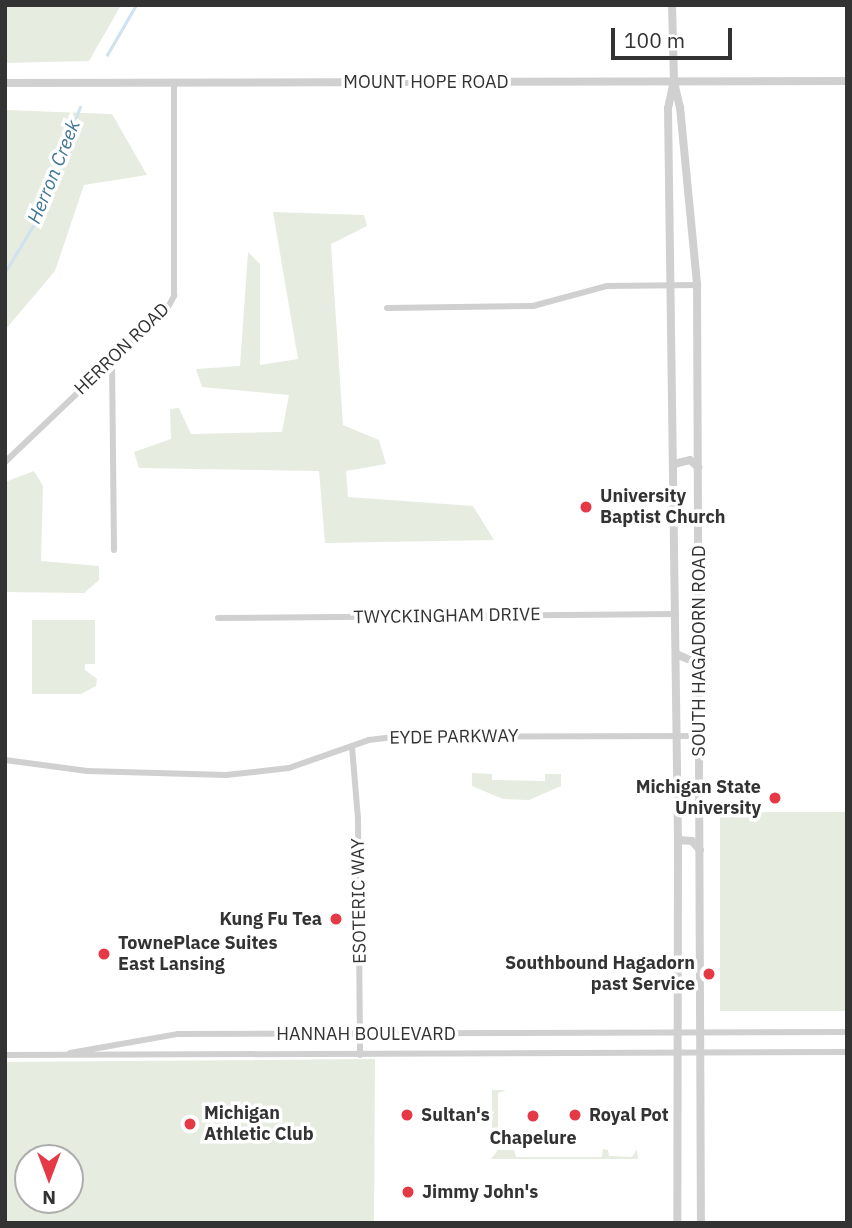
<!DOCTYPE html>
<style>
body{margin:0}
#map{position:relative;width:852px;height:1228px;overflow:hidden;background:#fff;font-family:"IBM Plex Sans",sans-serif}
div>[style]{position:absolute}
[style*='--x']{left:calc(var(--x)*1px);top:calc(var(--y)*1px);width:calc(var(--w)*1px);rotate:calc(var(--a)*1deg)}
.green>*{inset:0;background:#e6ecdf;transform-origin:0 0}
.stream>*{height:2.5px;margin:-1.25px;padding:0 1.25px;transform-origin:1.25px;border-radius:1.25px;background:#cfe2ee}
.minor>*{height:6px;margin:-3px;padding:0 3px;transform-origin:3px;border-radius:3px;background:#d0d0d0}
.tertiary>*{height:8px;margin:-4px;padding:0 4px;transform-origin:4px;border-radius:4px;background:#d0d0d0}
.dots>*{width:19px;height:19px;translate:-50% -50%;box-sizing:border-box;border:4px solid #fff;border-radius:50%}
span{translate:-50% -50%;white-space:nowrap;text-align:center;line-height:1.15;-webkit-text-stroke:7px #fff;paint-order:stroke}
.street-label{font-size:18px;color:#333}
.poi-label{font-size:18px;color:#333;font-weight:700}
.left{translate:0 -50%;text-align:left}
.right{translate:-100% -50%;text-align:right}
.water-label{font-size:19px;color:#3f7597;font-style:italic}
.frame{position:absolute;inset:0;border:7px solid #333;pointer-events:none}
.north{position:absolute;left:14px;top:1144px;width:70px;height:70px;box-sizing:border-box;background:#fff;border:2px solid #adadad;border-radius:50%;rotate:180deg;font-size:19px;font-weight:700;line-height:28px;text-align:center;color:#333}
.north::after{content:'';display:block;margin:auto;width:24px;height:32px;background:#e63946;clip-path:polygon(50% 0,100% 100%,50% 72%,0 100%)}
.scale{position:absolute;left:611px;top:28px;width:121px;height:32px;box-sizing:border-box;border:4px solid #333;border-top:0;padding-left:9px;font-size:21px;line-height:24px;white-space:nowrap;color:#333;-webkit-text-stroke:5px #fff;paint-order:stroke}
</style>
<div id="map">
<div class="green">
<i style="clip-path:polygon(5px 5px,121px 5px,89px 61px,5px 63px)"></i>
<i style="clip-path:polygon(5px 110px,112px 114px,147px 175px,84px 185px,55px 271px,5px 330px)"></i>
<i style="clip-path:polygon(273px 212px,364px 215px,367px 226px,331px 244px,343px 425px,379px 440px,386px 464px,346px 471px,348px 497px,473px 506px,494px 540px,325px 543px,319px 471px,139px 468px,134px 452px,171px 439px,170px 409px,179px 408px,191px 434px,282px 432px,289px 395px,202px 387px,196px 369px,240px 366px,248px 252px,260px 264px,260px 365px,298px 359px)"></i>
<i style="clip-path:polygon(34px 471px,43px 486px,41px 561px,99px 566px,99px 580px,84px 593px,5px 592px,5px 482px)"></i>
<i style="clip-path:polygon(32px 620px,95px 620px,95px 664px,85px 664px,85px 670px,97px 679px,96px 686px,81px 694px,32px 694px)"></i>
<i style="clip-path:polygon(472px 773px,492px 774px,492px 780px,545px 781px,545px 774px,561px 774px,561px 786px,529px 800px,503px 799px,472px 786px)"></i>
<i style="left:720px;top:812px;width:127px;height:199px"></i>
<i style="clip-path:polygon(evenodd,375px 1059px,374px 1223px,5px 1223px,5px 1062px,375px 1059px,28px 1158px,70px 1158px,70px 1200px,28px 1200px,28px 1158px)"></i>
<i style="clip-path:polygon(492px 1090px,506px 1090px,498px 1093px,498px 1137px,505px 1140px,492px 1139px)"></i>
<i style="clip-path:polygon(603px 1149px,608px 1150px,609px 1156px,632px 1157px,637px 1149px,638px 1159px,491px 1159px,498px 1150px,514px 1150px,516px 1157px,602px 1157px)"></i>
</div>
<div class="stream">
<i style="--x:107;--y:55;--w:58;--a:-59.9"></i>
<i style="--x:5;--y:272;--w:60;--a:-58.7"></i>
<i style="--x:36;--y:221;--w:122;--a:-68.9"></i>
</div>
<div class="minor">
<i style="--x:387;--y:308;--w:146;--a:-0.8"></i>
<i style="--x:533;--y:306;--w:77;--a:-15.1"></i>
<i style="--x:607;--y:286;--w:90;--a:-0.6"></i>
<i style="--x:112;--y:359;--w:191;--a:89.4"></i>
<i style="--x:5;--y:462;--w:225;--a:-43.6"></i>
<i style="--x:168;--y:307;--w:13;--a:-61"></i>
<i style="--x:174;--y:296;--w:214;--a:-90"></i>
<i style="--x:218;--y:618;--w:458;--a:-0.5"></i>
<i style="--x:352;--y:747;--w:72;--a:85.2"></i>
<i style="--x:358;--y:819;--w:236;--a:89.5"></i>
<i style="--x:5;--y:760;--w:83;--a:7.6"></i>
<i style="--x:87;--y:771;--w:139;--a:1.6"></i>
<i style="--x:226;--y:775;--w:63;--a:-6.3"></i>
<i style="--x:289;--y:768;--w:85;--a:-19.3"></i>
<i style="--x:369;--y:740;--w:23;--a:-7"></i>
<i style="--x:392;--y:737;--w:307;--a:-0.2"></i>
<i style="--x:70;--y:1053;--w:110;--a:-10"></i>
<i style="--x:178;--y:1034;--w:669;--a:-0.17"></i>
<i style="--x:5;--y:1055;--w:842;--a:-0.2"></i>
</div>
<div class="tertiary">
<i style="--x:672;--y:5;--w:77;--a:88.5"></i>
<i style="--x:674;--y:82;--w:26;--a:77"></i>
<i style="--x:680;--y:107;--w:179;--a:84.5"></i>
<i style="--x:697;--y:285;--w:938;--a:89.76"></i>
<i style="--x:5;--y:83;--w:842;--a:-0.14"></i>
<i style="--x:673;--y:85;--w:24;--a:102"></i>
<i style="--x:668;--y:108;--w:732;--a:89.22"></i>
<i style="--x:678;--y:840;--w:383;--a:90.1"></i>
<i style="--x:674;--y:464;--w:16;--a:-14"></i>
<i style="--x:690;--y:460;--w:11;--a:41"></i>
<i style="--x:676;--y:654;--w:13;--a:23"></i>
<i style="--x:688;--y:659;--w:12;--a:-20"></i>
<i style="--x:678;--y:840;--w:14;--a:4"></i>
<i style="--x:692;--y:841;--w:12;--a:48"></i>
</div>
<div class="dots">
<i style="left:586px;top:507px;background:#e63946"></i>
<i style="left:775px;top:798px;background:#e63946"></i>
<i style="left:336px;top:919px;background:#e63946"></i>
<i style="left:104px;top:954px;background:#e63946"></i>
<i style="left:709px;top:974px;background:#e63946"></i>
<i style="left:407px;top:1115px;background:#e63946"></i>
<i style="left:575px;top:1115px;background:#e63946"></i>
<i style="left:533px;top:1116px;background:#e63946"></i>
<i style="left:190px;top:1124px;background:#e63946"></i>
<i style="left:408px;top:1192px;background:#e63946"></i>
</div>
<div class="street-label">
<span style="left:426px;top:82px">MOUNT HOPE ROAD</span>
<span style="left:122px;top:349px;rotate:-44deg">HERRON ROAD</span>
<span style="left:447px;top:616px;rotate:-1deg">TWYCKINGHAM DRIVE</span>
<span style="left:699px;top:651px;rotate:-90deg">SOUTH HAGADORN ROAD</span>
<span style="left:454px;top:737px;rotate:-1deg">EYDE PARKWAY</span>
<span style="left:359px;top:901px;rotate:-91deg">ESOTERIC WAY</span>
<span style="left:366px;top:1034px">HANNAH BOULEVARD</span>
</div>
<div class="poi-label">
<span class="left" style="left:600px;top:507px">University<br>Baptist Church</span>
<span class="right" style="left:761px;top:798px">Michigan State<br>University</span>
<span class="right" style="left:322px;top:919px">Kung Fu Tea</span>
<span class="left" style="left:118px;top:954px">TownePlace Suites<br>East Lansing</span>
<span class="right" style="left:695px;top:974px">Southbound Hagadorn<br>past Service</span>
<span class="left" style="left:204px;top:1124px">Michigan<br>Athletic Club</span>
<span class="left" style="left:421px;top:1115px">Sultan's</span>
<span class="left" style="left:589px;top:1115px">Royal Pot</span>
<span style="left:533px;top:1138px">Chapelure</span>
<span class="left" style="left:422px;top:1192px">Jimmy John's</span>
</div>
<div class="water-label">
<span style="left:54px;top:172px;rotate:-68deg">Herron Creek</span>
</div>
<div class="frame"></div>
<div class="north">N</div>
<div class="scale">100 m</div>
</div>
